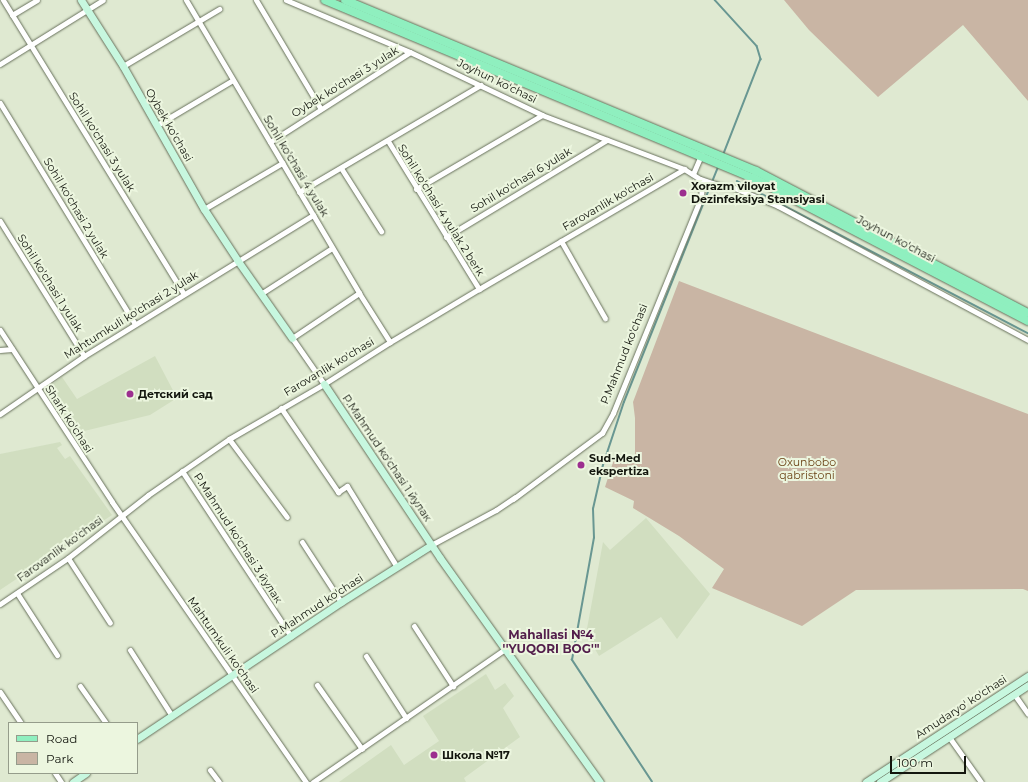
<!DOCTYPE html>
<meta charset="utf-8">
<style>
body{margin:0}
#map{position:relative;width:1028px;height:782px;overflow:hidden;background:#dfe9d1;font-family:Montserrat,sans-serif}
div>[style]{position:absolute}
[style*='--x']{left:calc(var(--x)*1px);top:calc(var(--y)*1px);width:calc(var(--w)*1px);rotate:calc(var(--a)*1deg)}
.built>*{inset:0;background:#d1dec0}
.green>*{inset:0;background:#c9b5a4}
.stream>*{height:1.5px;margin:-0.75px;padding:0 0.75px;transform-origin:0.75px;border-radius:0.75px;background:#699792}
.roads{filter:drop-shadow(0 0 1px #68715c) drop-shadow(0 0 1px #68715c)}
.street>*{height:5px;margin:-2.5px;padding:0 2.5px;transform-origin:2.5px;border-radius:2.5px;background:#fff}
.secondary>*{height:7px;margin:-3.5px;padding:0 3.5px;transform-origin:3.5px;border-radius:3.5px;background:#c7f7df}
.primary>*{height:8px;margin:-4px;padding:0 4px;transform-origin:4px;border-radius:4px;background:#8fefbf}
.dots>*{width:11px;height:11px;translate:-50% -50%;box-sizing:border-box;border:2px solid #ecf6df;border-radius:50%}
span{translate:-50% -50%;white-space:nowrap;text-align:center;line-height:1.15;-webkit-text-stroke:4px #ecf6df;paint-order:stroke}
.street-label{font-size:11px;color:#13160e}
.poi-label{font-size:11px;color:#13160e;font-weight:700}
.left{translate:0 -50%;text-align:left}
.park-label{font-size:11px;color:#6b4316}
.neighbourhood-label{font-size:12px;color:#531e4c;font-weight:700}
.legend{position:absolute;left:8px;top:722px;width:130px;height:52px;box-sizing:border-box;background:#ecf6df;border:1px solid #959c8b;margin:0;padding:5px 7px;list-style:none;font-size:12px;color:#13160e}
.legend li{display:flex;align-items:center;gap:8px;height:20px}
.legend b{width:20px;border:1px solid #959c8b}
.scale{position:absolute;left:890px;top:756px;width:76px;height:18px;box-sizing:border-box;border:2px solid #13160e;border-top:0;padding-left:5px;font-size:12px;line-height:14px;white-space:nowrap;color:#13160e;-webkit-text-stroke:3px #ecf6df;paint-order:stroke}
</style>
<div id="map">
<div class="built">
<i style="clip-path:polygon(155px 356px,177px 398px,150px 415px,72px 434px,45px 390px,62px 377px,77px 399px)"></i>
<i style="clip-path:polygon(60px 442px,62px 445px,57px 448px,65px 459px,70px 456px,112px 515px,0 590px,0 454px)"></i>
<i style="clip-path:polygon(646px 518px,710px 594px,677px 639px,661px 617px,599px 656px,586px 634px,603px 542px,610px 550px)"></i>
<i style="clip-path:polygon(486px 674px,495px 690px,505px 683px,514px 696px,503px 708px,520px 737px,464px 778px,466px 782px,339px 782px,391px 745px,404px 765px,439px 741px,423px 716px)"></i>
</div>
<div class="green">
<i style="clip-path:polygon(784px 0,1028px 0,1028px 101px,963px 25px,878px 97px,809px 30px)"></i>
<i style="clip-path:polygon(679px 281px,1028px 414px,1028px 591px,1023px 589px,856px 590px,802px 626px,712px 588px,724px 569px,679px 536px,633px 508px,634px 501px,605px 487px,616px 453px,635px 458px,635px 418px,633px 402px)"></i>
</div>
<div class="stream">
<i style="--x:715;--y:0;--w:62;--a:47.6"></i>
<i style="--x:757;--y:46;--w:14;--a:73"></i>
<i style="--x:761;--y:59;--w:102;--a:111.3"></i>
<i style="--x:737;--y:181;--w:328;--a:27.6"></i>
<i style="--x:712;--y:182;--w:16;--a:-68"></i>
<i style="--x:652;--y:782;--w:146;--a:-123.3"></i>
<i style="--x:572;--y:660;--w:124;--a:-79.8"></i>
<i style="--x:594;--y:538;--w:29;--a:-92"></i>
<i style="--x:593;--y:509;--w:45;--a:-77.2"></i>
<i style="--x:603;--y:465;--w:66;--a:-71.6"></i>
<i style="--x:624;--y:402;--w:234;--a:-68.2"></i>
</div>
<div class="roads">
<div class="street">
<i style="--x:3;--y:0;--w:345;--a:58.4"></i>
<i style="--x:186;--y:0;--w:340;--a:59.4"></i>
<i style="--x:359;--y:293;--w:58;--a:57.7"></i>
<i style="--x:256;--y:0;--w:126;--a:59.3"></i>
<i style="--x:286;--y:0;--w:134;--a:22.8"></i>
<i style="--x:410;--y:52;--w:146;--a:25.5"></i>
<i style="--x:542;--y:115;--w:152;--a:20.8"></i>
<i style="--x:684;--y:169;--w:19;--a:32"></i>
<i style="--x:700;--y:179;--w:25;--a:18"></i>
<i style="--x:724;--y:187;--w:8;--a:0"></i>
<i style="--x:732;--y:187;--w:50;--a:22.4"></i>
<i style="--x:778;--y:206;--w:284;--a:28.2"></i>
<i style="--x:12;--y:15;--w:29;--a:-31"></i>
<i style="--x:0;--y:64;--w:121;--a:-31.9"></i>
<i style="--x:123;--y:66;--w:112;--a:-30.7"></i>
<i style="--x:0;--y:103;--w:259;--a:58.6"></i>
<i style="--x:157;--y:125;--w:88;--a:-30.6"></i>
<i style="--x:388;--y:141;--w:174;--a:58.4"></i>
<i style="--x:270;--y:142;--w:166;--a:-32.7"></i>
<i style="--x:341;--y:168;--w:75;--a:57.6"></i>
<i style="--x:693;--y:174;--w:21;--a:-67"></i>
<i style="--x:416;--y:189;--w:146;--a:-30.4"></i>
<i style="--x:299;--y:192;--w:211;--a:-30.5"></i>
<i style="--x:204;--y:209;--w:91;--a:-30.5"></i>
<i style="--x:0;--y:221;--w:159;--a:58.1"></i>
<i style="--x:446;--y:237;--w:188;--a:-31.1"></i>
<i style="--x:561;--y:241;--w:89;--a:60.3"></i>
<i style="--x:262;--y:293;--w:83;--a:-32.7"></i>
<i style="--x:0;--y:330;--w:205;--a:56.9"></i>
<i style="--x:112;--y:502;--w:341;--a:55.3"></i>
<i style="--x:0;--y:350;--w:12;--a:-5"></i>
<i style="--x:324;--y:384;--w:56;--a:-124.8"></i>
<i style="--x:292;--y:338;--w:81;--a:-33.9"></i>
<i style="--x:281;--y:408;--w:102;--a:55.8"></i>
<i style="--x:338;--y:492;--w:11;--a:-34"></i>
<i style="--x:347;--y:486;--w:95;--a:58.3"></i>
<i style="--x:0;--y:414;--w:102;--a:-34.6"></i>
<i style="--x:84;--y:356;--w:269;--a:-31.6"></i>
<i style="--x:229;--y:439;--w:97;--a:53.4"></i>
<i style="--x:182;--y:471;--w:198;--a:56.6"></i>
<i style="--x:513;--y:499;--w:111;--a:-36.6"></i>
<i style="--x:602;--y:433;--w:23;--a:-61"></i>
<i style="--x:613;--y:413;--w:233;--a:-67.8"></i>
<i style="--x:701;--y:197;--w:12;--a:-85"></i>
<i style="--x:702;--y:185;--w:6;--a:-108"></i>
<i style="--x:302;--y:542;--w:72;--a:57"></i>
<i style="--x:431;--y:545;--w:74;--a:-28.3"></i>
<i style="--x:496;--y:510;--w:23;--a:-34"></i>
<i style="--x:68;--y:558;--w:77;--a:57.1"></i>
<i style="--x:17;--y:593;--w:74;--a:57.2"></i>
<i style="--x:0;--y:604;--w:82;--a:-34.1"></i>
<i style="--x:68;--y:558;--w:102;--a:-38.2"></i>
<i style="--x:148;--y:495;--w:98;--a:-34.7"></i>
<i style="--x:229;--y:439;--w:110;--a:-30.1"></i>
<i style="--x:324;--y:384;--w:78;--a:-32.5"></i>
<i style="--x:390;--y:342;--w:104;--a:-30.8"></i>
<i style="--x:479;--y:289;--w:238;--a:-30.3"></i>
<i style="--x:414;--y:626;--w:72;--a:57"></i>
<i style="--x:130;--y:650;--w:78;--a:57.5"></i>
<i style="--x:366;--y:656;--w:74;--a:57.2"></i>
<i style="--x:317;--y:685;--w:78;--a:54.9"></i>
<i style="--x:80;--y:686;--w:45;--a:54.9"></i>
<i style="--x:0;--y:692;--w:37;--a:56"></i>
<i style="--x:1014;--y:694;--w:24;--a:55"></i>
<i style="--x:949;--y:737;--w:55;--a:54.6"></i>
<i style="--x:210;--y:770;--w:15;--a:53"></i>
<i style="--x:55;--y:773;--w:11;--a:56"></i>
<i style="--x:313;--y:782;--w:234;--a:-34.7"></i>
</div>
<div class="secondary">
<i style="--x:81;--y:0;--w:78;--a:57.5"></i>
<i style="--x:123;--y:66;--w:164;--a:60.5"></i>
<i style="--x:204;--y:209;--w:62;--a:56.8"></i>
<i style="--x:238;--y:261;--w:94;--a:55"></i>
<i style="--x:324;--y:384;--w:209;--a:56.3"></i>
<i style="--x:440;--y:558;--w:275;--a:54.5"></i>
<i style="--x:137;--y:739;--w:246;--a:-33.9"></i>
<i style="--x:341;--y:602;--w:107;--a:-32.3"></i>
<i style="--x:73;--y:782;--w:16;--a:-35"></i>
<i style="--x:866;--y:782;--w:194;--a:-33.2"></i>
<i style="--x:880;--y:782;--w:177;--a:-33.2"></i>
</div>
<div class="primary">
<i style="--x:325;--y:0;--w:464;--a:22.6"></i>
<i style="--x:753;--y:178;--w:310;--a:27.5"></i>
<i style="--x:345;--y:0;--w:445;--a:22.6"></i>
<i style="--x:756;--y:171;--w:307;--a:27.6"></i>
</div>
</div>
<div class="dots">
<i style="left:683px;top:193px;background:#9c2f8f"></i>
<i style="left:130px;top:394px;background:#9c2f8f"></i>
<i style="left:581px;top:465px;background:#9c2f8f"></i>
<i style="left:434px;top:755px;background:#9c2f8f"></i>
</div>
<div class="street-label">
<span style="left:497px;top:81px;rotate:26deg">Joyhun ko'chasi</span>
<span style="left:345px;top:82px;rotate:-32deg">Oybek ko'chasi 3 yulak</span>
<span style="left:169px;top:125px;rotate:60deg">Oybek ko'chasi</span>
<span style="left:102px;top:142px;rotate:58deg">Sohil ko'chasi 3 yulak</span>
<span style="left:296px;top:166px;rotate:59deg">Sohil ko'chasi 4 yulak</span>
<span style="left:521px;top:180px;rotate:-31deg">Sohil ko'chasi 6 yulak</span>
<span style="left:608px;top:202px;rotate:-30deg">Farovanlik ko'chasi</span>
<span style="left:76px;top:208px;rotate:59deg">Sohil ko'chasi 2 yulak</span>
<span style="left:441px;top:210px;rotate:58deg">Sohil ko'chasi 4 yulak 2 berk</span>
<span style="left:896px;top:239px;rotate:28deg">Joyhun ko'chasi</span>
<span style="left:50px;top:283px;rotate:58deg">Sohil ko'chasi 1 yulak</span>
<span style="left:131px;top:315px;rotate:-32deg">Mahtumkuli ko'chasi 2 yulak</span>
<span style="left:624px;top:354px;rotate:-68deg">P.Mahmud ko'chasi</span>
<span style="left:329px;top:367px;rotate:-31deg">Farovanlik ko'chasi</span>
<span style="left:69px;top:419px;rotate:57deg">Shark ko'chasi</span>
<span style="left:387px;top:458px;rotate:56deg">P.Mahmud ko'chasi 1 йулак</span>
<span style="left:238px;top:538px;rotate:57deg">P.Mahmud ko'chasi 3 йулак</span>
<span style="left:60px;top:549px;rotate:-36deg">Farovanlik ko'chasi</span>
<span style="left:317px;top:606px;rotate:-33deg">P.Mahmud ko'chasi</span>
<span style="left:223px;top:645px;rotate:55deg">Mahtumkuli ko'chasi</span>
<span style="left:961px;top:707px;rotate:-33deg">Amudaryo' ko'chasi</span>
</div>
<div class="poi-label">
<span class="left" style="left:691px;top:193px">Xorazm viloyat<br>Dezinfeksiya Stansiyasi</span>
<span class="left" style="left:138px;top:394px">Детский сад</span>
<span class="left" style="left:589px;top:465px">Sud-Med<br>ekspertiza</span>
<span class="left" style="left:442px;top:755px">Школа №17</span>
</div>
<div class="park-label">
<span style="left:807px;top:469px">Oxunbobo<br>qabristoni</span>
</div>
<div class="neighbourhood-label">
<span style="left:551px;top:642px">Mahallasi №4<br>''YUQORI BOG'"</span>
</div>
<ul class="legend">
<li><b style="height:5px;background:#8fefbf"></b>Road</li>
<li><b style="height:11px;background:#c9b5a4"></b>Park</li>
</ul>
<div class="scale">100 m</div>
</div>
